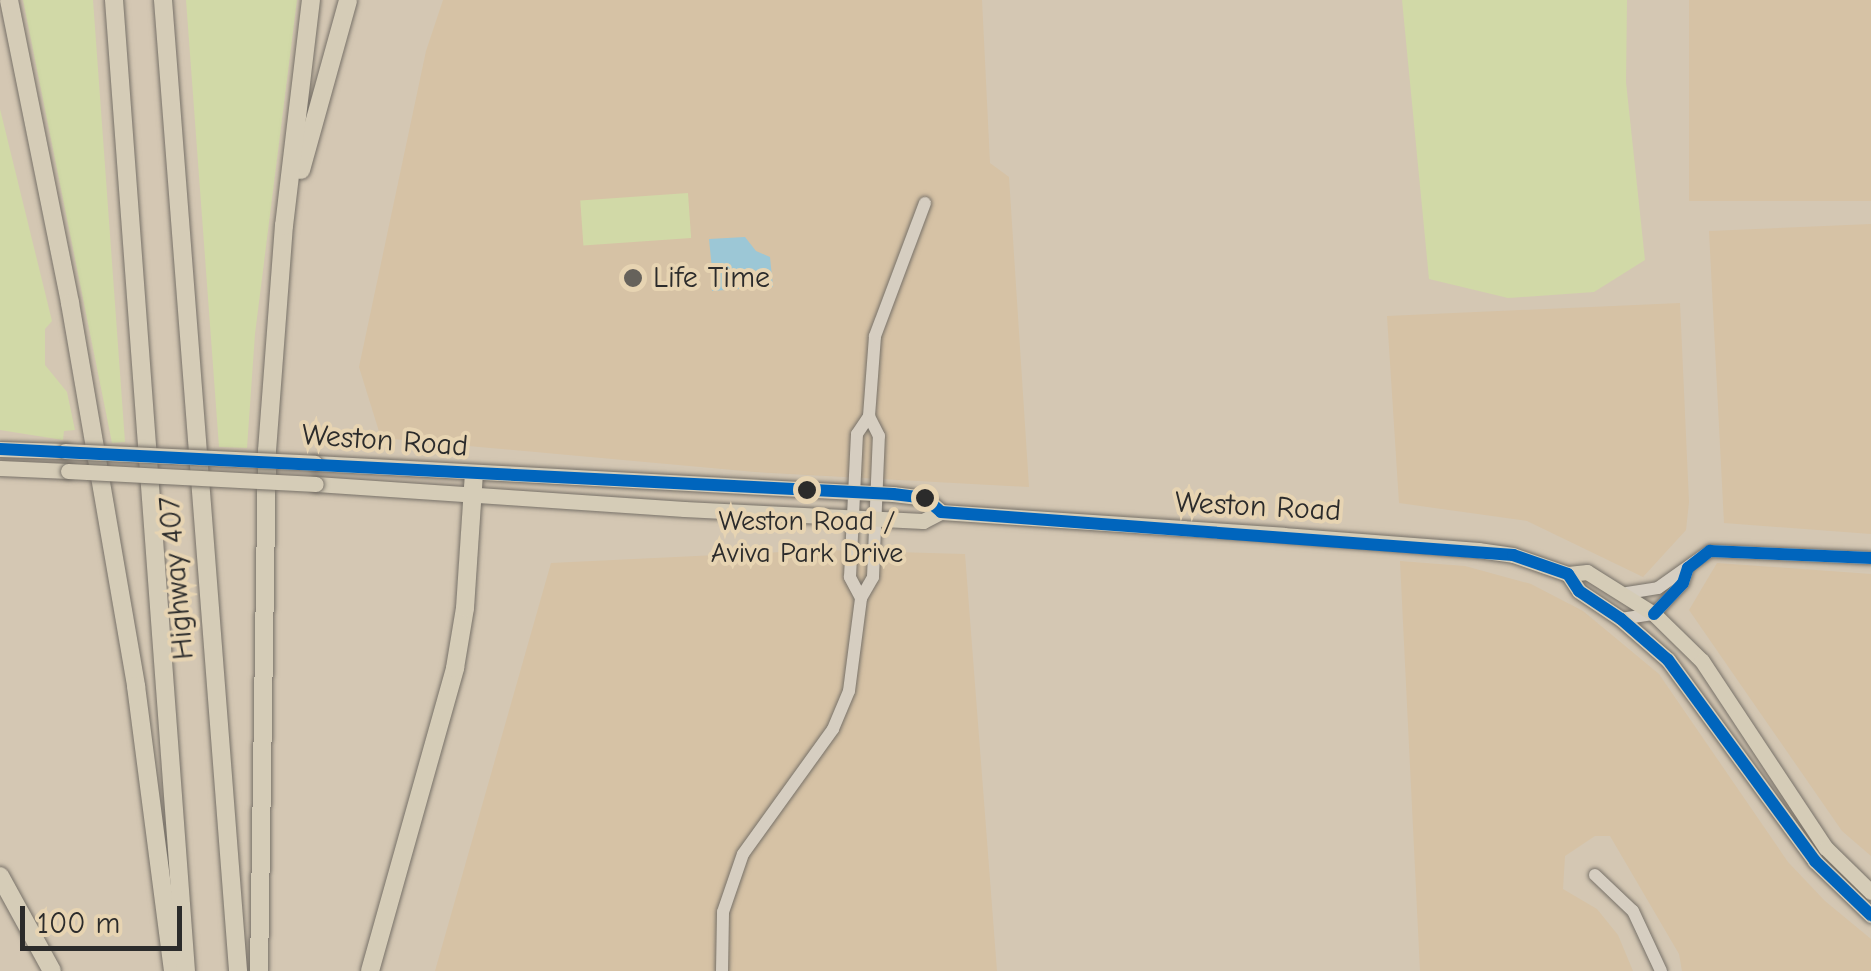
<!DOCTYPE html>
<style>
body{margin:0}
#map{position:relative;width:1871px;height:971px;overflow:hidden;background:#d4c7b3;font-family:"Comic Neue",sans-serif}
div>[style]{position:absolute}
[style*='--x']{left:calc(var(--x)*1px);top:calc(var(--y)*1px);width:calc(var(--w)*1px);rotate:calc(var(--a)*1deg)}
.built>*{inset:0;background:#d6c2a5;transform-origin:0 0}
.green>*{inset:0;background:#d1d9a7;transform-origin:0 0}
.water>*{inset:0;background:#9cc7d6}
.roads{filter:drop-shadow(0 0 2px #777168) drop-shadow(0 0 2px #777168)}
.minor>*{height:12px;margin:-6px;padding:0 6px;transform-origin:6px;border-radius:6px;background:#d6cec1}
.major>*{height:15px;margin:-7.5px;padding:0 7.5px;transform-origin:7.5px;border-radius:7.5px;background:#d5ccb7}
.highway>*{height:18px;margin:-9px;padding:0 9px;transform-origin:9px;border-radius:9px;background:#d5ccb7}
.bridges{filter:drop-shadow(0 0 2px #777168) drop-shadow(0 0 2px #777168)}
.major-bridge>*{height:15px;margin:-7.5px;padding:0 7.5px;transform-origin:7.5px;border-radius:7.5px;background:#d5ccb7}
.bus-1>*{height:12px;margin:-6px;padding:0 6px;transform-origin:6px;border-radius:6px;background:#0065bd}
.dots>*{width:28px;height:28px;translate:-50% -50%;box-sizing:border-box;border:5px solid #e7d4b2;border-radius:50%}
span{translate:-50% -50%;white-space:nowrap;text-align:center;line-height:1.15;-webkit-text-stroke:8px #e7d4b2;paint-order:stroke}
.bus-label{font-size:28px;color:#2b2b2b}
.poi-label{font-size:30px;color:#2b2b2b}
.left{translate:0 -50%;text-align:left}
.street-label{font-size:30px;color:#2b2b2b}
.scale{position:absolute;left:20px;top:906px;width:162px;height:45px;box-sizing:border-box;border:5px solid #2b2b2b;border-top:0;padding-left:12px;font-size:30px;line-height:35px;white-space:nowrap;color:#2b2b2b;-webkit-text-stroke:8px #e7d4b2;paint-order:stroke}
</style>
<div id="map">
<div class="built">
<i style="clip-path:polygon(443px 0,982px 0,990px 163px,1009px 177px,1029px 487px,755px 472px,381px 438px,359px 367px,426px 51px)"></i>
<i style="left:1689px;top:0;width:182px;height:201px"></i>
<i style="clip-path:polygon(1871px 224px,1871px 534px,1724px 523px,1709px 231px)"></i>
<i style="clip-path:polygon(1680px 303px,1689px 502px,1686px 530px,1643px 577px,1527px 521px,1399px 503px,1387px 316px)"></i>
<i style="clip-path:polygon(823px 550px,965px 554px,997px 971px,435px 971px,551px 563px)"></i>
<i style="clip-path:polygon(1400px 561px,1465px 566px,1531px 584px,1583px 611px,1659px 674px,1788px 862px,1825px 901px,1871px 939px,1871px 971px,1682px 971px,1679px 954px,1610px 836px,1595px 836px,1565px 856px,1563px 889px,1597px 909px,1618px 935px,1633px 971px,1420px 971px)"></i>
<i style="clip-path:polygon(1717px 563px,1871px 574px,1871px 856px,1842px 831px,1689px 610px)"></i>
</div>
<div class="green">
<i style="clip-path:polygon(23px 0,93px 0,125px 442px,112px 443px)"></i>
<i style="clip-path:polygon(186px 0,297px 0,255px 334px,247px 448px,219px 447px)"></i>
<i style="clip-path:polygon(1402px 0,1627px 0,1626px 82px,1645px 260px,1594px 292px,1508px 298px,1429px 279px)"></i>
<i style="clip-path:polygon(0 109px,52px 321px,45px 329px,45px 365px,67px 392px,75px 430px,64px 431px,63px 440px,0 430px)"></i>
<i style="left:688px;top:193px;width:45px;height:108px;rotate:86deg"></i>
</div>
<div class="water">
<i style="clip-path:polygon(745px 237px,756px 251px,770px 257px,773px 287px,759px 288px,755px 269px,752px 288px,712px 291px,711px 275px,733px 270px,712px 269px,709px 239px)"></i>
</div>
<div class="roads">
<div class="minor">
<i style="--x:1627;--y:593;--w:31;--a:-9"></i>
<i style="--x:1658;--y:588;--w:64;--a:-35.4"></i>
<i style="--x:1710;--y:551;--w:161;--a:2.5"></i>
<i style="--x:861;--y:598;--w:24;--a:-118"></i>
<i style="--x:850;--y:577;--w:143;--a:-87.2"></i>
<i style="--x:857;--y:434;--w:22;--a:-56"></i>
<i style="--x:869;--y:416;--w:80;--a:-85.7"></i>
<i style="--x:875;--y:336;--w:142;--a:-69.4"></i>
<i style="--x:1621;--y:619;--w:33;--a:-9"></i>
<i style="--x:1654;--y:614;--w:42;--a:-46.9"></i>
<i style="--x:1683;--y:583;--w:16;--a:-72"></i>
<i style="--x:1595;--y:875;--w:52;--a:43.5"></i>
<i style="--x:1633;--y:911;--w:66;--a:65"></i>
<i style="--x:722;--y:971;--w:59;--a:-89"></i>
<i style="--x:723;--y:912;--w:61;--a:-71"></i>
<i style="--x:743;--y:854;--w:154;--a:-54.2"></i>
<i style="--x:833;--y:729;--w:41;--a:-67.2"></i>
<i style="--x:849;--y:691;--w:94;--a:-82.6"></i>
<i style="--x:861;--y:598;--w:24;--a:-60"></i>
<i style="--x:873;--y:577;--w:141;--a:-87.6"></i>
<i style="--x:879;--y:436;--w:22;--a:-117"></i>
</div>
<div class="major">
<i style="--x:0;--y:449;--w:65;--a:1.8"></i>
<i style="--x:315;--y:463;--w:579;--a:3.07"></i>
<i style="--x:893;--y:494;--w:32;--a:7"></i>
<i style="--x:925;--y:498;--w:21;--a:41"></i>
<i style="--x:0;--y:468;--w:68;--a:2.5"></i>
<i style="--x:316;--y:484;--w:369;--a:3.9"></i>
<i style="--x:684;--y:509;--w:239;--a:2.9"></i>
<i style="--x:923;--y:521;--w:20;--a:-27"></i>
<i style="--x:941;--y:512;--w:343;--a:3.8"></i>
<i style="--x:1283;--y:535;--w:196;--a:4.4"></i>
<i style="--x:1478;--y:550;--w:35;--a:8"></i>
<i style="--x:1513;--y:555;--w:58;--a:19.1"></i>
<i style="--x:1568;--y:574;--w:19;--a:-6"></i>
<i style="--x:1587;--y:572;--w:79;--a:32.1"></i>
<i style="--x:1654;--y:614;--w:67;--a:44.4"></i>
<i style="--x:1702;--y:661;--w:224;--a:56.5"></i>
<i style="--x:1826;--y:848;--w:63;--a:44.4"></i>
<i style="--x:1568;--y:574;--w:20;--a:57"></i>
<i style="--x:1579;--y:591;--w:50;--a:33.7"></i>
<i style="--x:1621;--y:619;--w:62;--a:41.1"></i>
<i style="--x:1668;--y:660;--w:249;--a:53.8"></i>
<i style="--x:1815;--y:861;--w:78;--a:44"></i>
</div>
<div class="highway">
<i style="--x:9;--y:0;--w:309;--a:78.6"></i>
<i style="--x:70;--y:303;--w:389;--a:80.2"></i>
<i style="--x:136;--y:686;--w:287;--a:82.6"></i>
<i style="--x:114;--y:0;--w:974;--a:85.76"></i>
<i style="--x:163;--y:0;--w:974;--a:85.58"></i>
<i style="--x:301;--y:170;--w:176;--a:-74.5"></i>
<i style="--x:0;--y:876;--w:108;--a:61.3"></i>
<i style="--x:259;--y:971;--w:520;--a:-89.12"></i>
<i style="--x:267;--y:451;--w:226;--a:-85.7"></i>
<i style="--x:284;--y:226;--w:228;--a:-83.2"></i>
<i style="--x:370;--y:971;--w:315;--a:-74.3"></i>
<i style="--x:455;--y:668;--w:61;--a:-80.5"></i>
<i style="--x:465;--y:608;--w:134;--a:-86.2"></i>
</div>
</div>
<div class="bridges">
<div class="major-bridge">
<i style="--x:65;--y:451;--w:250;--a:2.7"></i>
<i style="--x:68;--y:471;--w:248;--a:3"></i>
</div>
</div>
<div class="bus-1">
<i style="--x:0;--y:449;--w:894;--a:2.88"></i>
<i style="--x:893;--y:494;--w:32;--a:7"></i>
<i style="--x:925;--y:498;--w:21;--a:41"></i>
<i style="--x:941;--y:512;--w:574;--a:4.3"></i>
<i style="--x:1513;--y:555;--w:58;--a:19.1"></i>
<i style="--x:1568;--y:574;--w:20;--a:57"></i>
<i style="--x:1579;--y:591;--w:50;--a:33.7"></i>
<i style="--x:1621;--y:619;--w:62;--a:41.1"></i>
<i style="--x:1668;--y:660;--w:249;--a:53.8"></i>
<i style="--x:1815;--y:861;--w:78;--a:44"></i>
<i style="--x:1654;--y:614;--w:42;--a:-46.9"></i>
<i style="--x:1683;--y:583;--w:16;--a:-72"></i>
<i style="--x:1688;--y:568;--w:28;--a:-38"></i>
<i style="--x:1710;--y:551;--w:161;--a:2.5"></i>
</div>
<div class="dots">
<i style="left:633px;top:278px;background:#66625b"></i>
<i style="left:807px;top:490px;background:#2b2b2b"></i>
<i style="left:925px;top:498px;background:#2b2b2b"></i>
</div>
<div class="bus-label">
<span style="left:807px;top:537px">Weston Road /<br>Aviva Park Drive</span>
</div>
<div class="poi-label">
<span class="left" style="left:653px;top:278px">Life Time</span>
</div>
<div class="street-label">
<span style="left:385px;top:441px;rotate:4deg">Weston Road</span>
<span style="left:1258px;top:507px;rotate:3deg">Weston Road</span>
<span style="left:177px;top:578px;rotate:-95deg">Highway 407</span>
</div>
<div class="scale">100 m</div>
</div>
